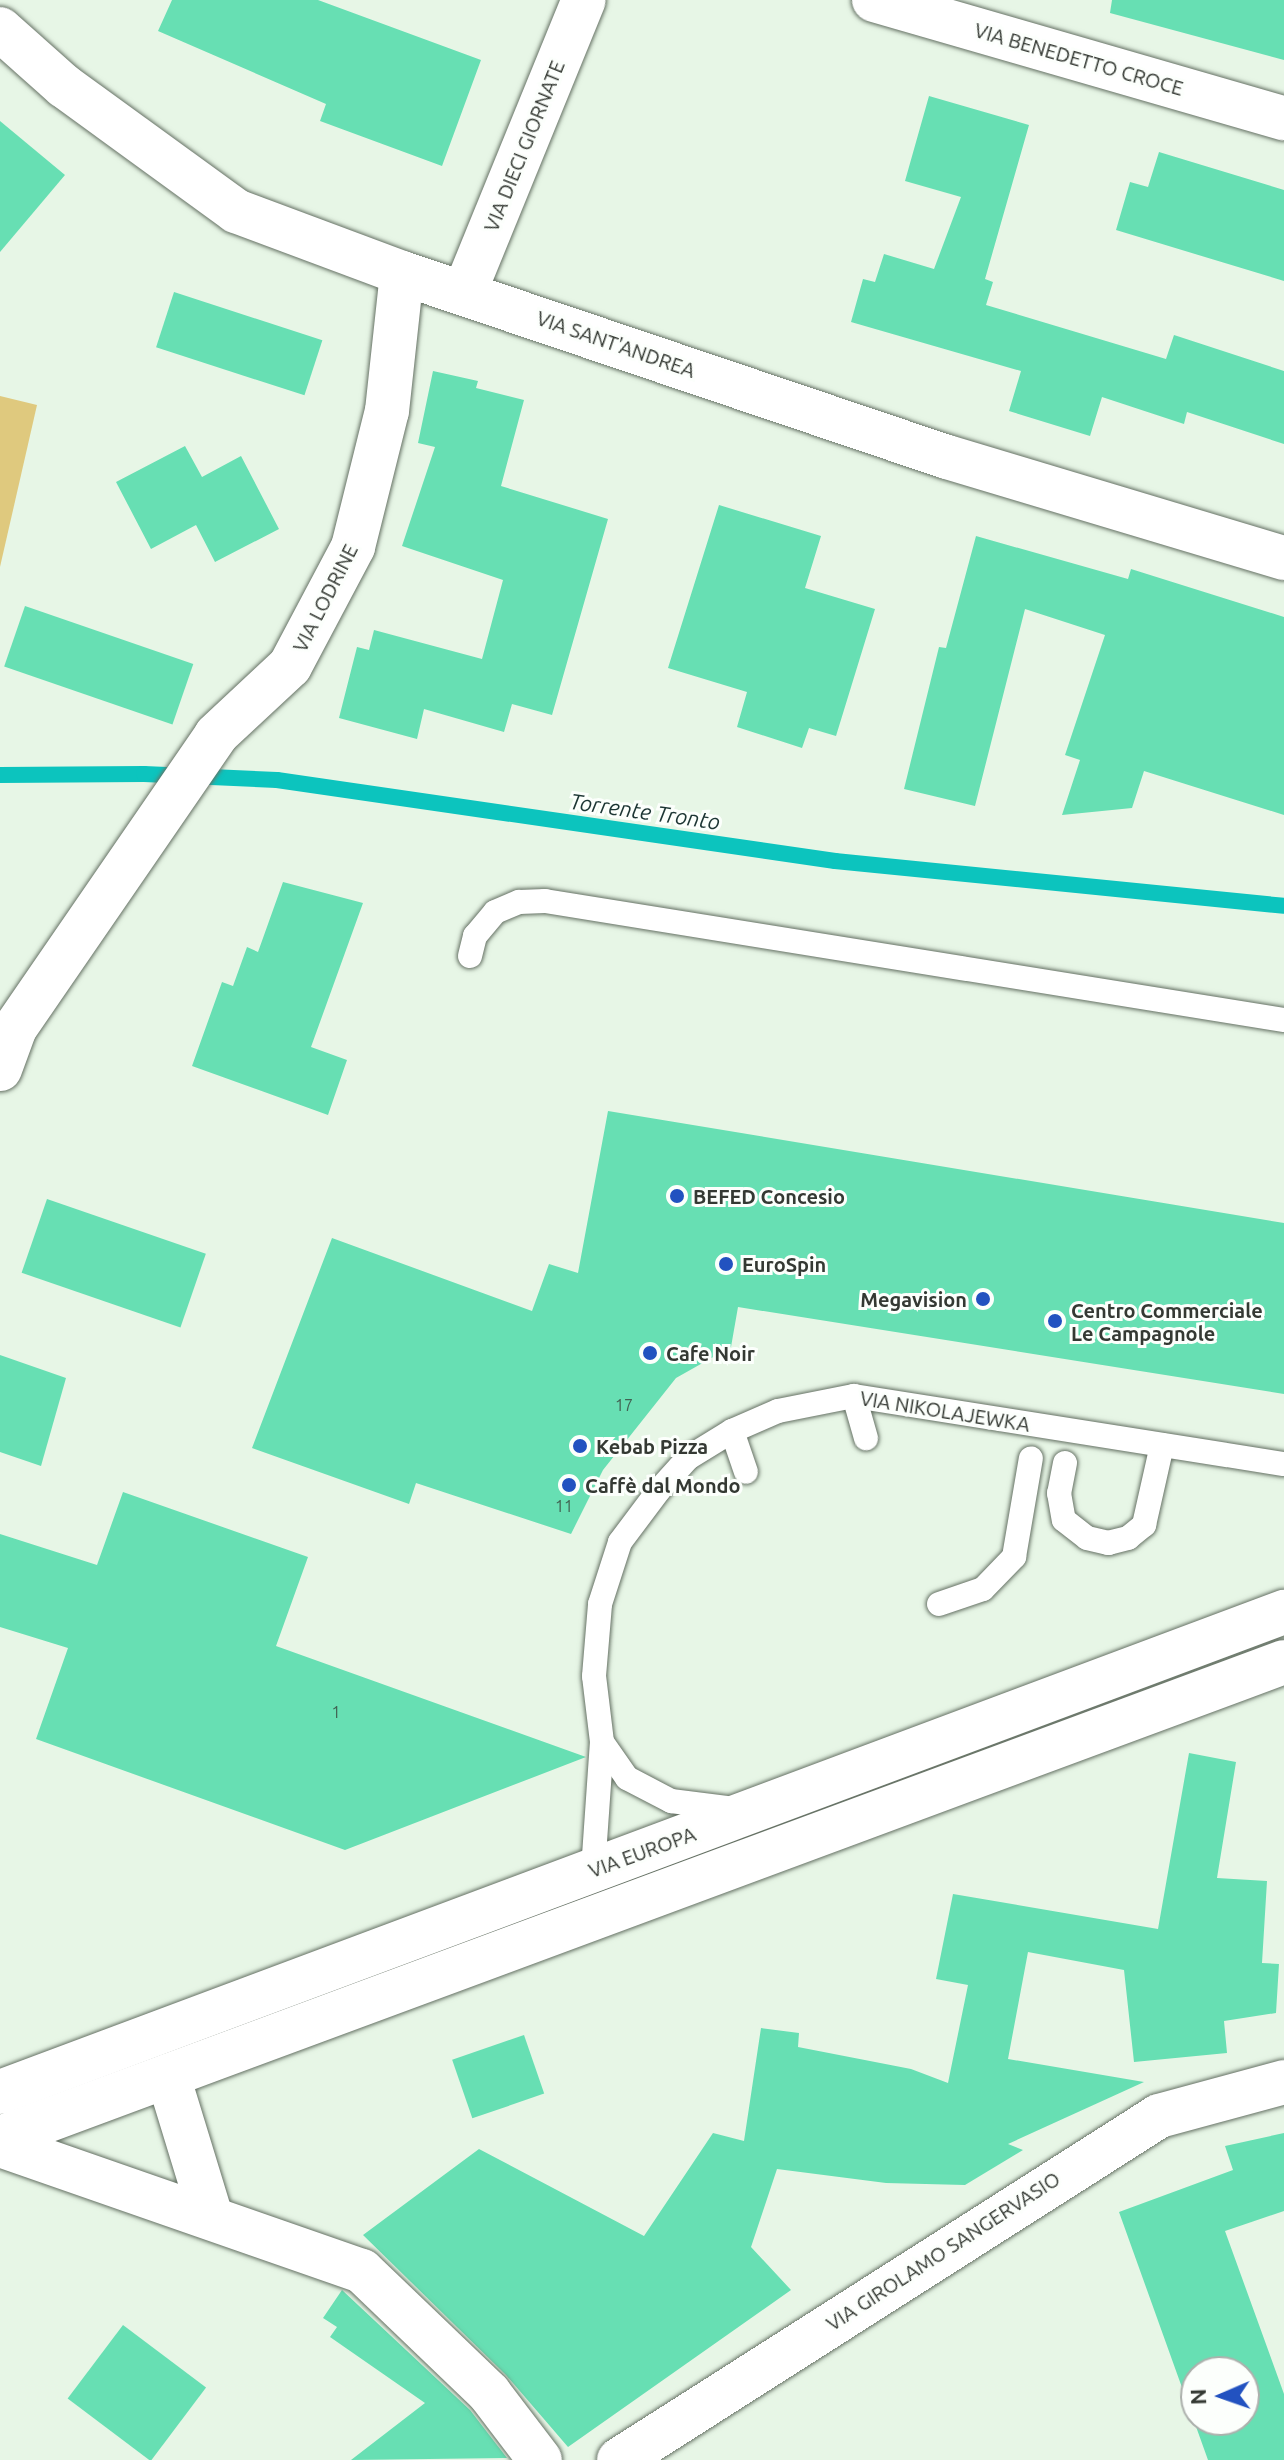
<!DOCTYPE html>
<meta charset="utf-8">
<style>
body{margin:0}
#map{position:relative;width:1284px;height:2460px;overflow:hidden;background:#e7f6e6;font-family:Ubuntu,sans-serif}
div>[style]{position:absolute}
[style*='--x']{left:calc(var(--x)*1px);top:calc(var(--y)*1px);width:calc(var(--w)*1px);rotate:calc(var(--a)*1deg)}
.green>*{inset:0;background:#dfc97e}
.stream>*{height:16px;margin:-8px;padding:0 8px;transform-origin:8px;border-radius:8px;background:#0cc4be}
.building>*{inset:0;background:#67dfb3;transform-origin:0 0}
.roads{filter:drop-shadow(0 0 2px #657164) drop-shadow(0 0 2px #657164)}
.lane>*{height:24px;margin:-12px;padding:0 12px;transform-origin:12px;border-radius:12px;background:#fff}
.street>*{height:44px;margin:-22px;padding:0 22px;transform-origin:22px;border-radius:22px;background:#fff}
.primary>*{height:44px;margin:-22px;padding:0 22px;transform-origin:22px;border-radius:22px;background:#fff}
.dots>*{width:22px;height:22px;translate:-50% -50%;box-sizing:border-box;border:4px solid #fcfffc;border-radius:50%}
span{translate:-50% -50%;white-space:nowrap;text-align:center;line-height:1.15;-webkit-text-stroke:6px #fcfffc;paint-order:stroke}
.number-label{font-size:16px;color:#416253}
.number-label span{-webkit-text-stroke-width:0}
.street-label{font-size:20px;color:#343933}
.poi-label{font-size:20px;color:#343933;font-weight:700}
.left{translate:0 -50%;text-align:left}
.right{translate:-100% -50%;text-align:right}
.water-label{font-size:22px;color:#1d3634;font-style:italic}
.north{position:absolute;left:1180px;top:2356px;width:80px;height:80px;box-sizing:border-box;background:#fcfffc;border:2px solid #acb0ac;border-radius:50%;rotate:268deg;font-size:22px;font-weight:700;line-height:32px;text-align:center;color:#343933}
.north::after{content:'';display:block;margin:auto;width:28px;height:36px;background:#2252c0;clip-path:polygon(50% 0,100% 100%,50% 72%,0 100%)}
</style>
<div id="map">
<div class="green">
<i style="clip-path:polygon(0 396px,37px 405px,0 567px)"></i>
</div>
<div class="stream">
<i style="--x:0;--y:775;--w:144;--a:-0.4"></i>
<i style="--x:144;--y:774;--w:133;--a:2.6"></i>
<i style="--x:277;--y:780;--w:564;--a:8.26"></i>
<i style="--x:835;--y:861;--w:451;--a:5.7"></i>
</div>
<div class="building">
<i style="clip-path:polygon(172px 0,318px 0,481px 60px,442px 166px,320px 121px,326px 104px,158px 31px)"></i>
<i style="clip-path:polygon(1112px 0,1284px 0,1284px 60px,1110px 13px)"></i>
<i style="clip-path:polygon(929px 96px,1029px 125px,985px 279px,993px 282px,986px 305px,1166px 359px,1174px 335px,1284px 371px,1284px 444px,1187px 412px,1184px 424px,1102px 397px,1090px 436px,1009px 411px,1021px 371px,851px 322px,863px 279px,875px 282px,884px 254px,934px 269px,961px 197px,905px 181px)"></i>
<i style="clip-path:polygon(0 121px,65px 175px,0 252px)"></i>
<i style="clip-path:polygon(1159px 152px,1284px 190px,1284px 281px,1116px 230px,1130px 182px,1148px 187px)"></i>
<i style="left:174px;top:292px;width:156px;height:58px;rotate:18deg"></i>
<i style="clip-path:polygon(433px 371px,478px 381px,476px 388px,524px 400px,501px 486px,608px 519px,552px 715px,512px 704px,504px 732px,424px 709px,417px 739px,339px 718px,357px 647px,369px 650px,374px 630px,482px 659px,503px 580px,402px 546px,435px 447px,418px 443px)"></i>
<i style="clip-path:polygon(185px 446px,202px 477px,241px 456px,279px 529px,215px 562px,196px 525px,151px 549px,116px 482px)"></i>
<i style="clip-path:polygon(719px 505px,821px 536px,805px 588px,875px 609px,836px 736px,809px 728px,802px 748px,737px 727px,747px 692px,668px 668px)"></i>
<i style="clip-path:polygon(976px 536px,1128px 579px,1131px 569px,1284px 617px,1284px 815px,1144px 771px,1132px 808px,1062px 815px,1080px 760px,1065px 755px,1105px 635px,1025px 609px,975px 806px,904px 789px,939px 647px,946px 648px)"></i>
<i style="left:25px;top:606px;width:178px;height:64px;rotate:19deg"></i>
<i style="clip-path:polygon(283px 882px,363px 903px,311px 1047px,347px 1060px,328px 1115px,192px 1066px,222px 982px,233px 986px,247px 947px,258px 952px)"></i>
<i style="clip-path:polygon(608px 1111px,1284px 1223px,1284px 1394px,738px 1307px,731px 1347px,676px 1378px,603px 1470px,571px 1534px,416px 1483px,409px 1504px,252px 1448px,332px 1238px,532px 1311px,549px 1264px,578px 1273px)"></i>
<i style="left:47px;top:1199px;width:168px;height:78px;rotate:19deg"></i>
<i style="clip-path:polygon(0 1355px,66px 1378px,41px 1466px,0 1452px)"></i>
<i style="clip-path:polygon(123px 1492px,308px 1557px,276px 1646px,586px 1757px,345px 1850px,36px 1739px,68px 1648px,0 1627px,0 1534px,97px 1565px)"></i>
<i style="clip-path:polygon(1189px 1753px,1236px 1762px,1217px 1878px,1267px 1881px,1262px 1963px,1279px 1964px,1276px 2013px,1224px 2021px,1227px 2053px,1134px 2062px,1124px 1970px,1028px 1952px,1008px 2059px,1144px 2082px,1008px 2144px,1023px 2150px,965px 2185px,886px 2183px,777px 2169px,751px 2247px,791px 2290px,568px 2447px,506px 2375px,363px 2235px,479px 2149px,644px 2236px,713px 2133px,744px 2141px,761px 2028px,799px 2033px,798px 2047px,911px 2069px,948px 2083px,968px 1985px,936px 1979px,953px 1894px,1158px 1929px)"></i>
<i style="left:524px;top:2035px;width:62px;height:76px;rotate:71deg"></i>
<i style="clip-path:polygon(evenodd,1284px 2133px,1284px 2211px,1225px 2231px,1284px 2394px,1284px 2460px,1208px 2460px,1119px 2212px,1233px 2170px,1225px 2146px,1284px 2133px,1196px 2372px,1244px 2372px,1244px 2420px,1196px 2420px,1196px 2372px)"></i>
<i style="clip-path:polygon(342px 2290px,470px 2410px,507px 2458px,351px 2460px,425px 2403px,330px 2337px,337px 2327px,323px 2318px)"></i>
<i style="left:123px;top:2325px;width:104px;height:92px;rotate:37deg"></i>
</div>
<div class="roads">
<div class="lane">
<i style="--x:470;--y:956;--w:21;--a:-76"></i>
<i style="--x:475;--y:936;--w:31;--a:-50"></i>
<i style="--x:495;--y:912;--w:26;--a:-23"></i>
<i style="--x:519;--y:902;--w:26;--a:-2"></i>
<i style="--x:545;--y:901;--w:749;--a:9.15"></i>
<i style="--x:854;--y:1396;--w:44;--a:74.1"></i>
<i style="--x:732;--y:1431;--w:43;--a:71.1"></i>
<i style="--x:1065;--y:1463;--w:31;--a:101"></i>
<i style="--x:1059;--y:1493;--w:27;--a:80"></i>
<i style="--x:1064;--y:1520;--w:29;--a:38"></i>
<i style="--x:1087;--y:1538;--w:22;--a:13"></i>
<i style="--x:1108;--y:1543;--w:21;--a:-14"></i>
<i style="--x:1128;--y:1538;--w:21;--a:-39"></i>
<i style="--x:1144;--y:1525;--w:82;--a:-77.3"></i>
<i style="--x:939;--y:1604;--w:46;--a:-18.8"></i>
<i style="--x:983;--y:1589;--w:45;--a:-45.9"></i>
<i style="--x:1014;--y:1557;--w:100;--a:-80.3"></i>
<i style="--x:602;--y:1742;--w:44;--a:55.2"></i>
<i style="--x:627;--y:1778;--w:50;--a:27.6"></i>
<i style="--x:671;--y:1801;--w:64;--a:7.2"></i>
<i style="--x:593;--y:1870;--w:128;--a:-86"></i>
<i style="--x:602;--y:1742;--w:66;--a:-96.9"></i>
<i style="--x:594;--y:1676;--w:72;--a:-85.2"></i>
<i style="--x:600;--y:1604;--w:65;--a:-72.1"></i>
<i style="--x:620;--y:1542;--w:65;--a:-53.1"></i>
<i style="--x:659;--y:1490;--w:43;--a:-47.8"></i>
<i style="--x:688;--y:1458;--w:52;--a:-31.5"></i>
<i style="--x:732;--y:1431;--w:50;--a:-23.5"></i>
<i style="--x:778;--y:1411;--w:77;--a:-11.2"></i>
<i style="--x:854;--y:1396;--w:435;--a:9"></i>
</div>
<div class="street">
<i style="--x:874;--y:0;--w:427;--a:16.1"></i>
<i style="--x:0;--y:29;--w:86;--a:41.7"></i>
<i style="--x:64;--y:86;--w:213;--a:36"></i>
<i style="--x:236;--y:211;--w:177;--a:20.5"></i>
<i style="--x:402;--y:273;--w:575;--a:18.66"></i>
<i style="--x:947;--y:457;--w:352;--a:16.7"></i>
<i style="--x:465;--y:291;--w:314;--a:-67.8"></i>
<i style="--x:0;--y:1069;--w:44;--a:-69.9"></i>
<i style="--x:15;--y:1028;--w:355;--a:-55.5"></i>
<i style="--x:216;--y:735;--w:101;--a:-43"></i>
<i style="--x:290;--y:666;--w:135;--a:-62.1"></i>
<i style="--x:353;--y:547;--w:140;--a:-76"></i>
<i style="--x:387;--y:411;--w:139;--a:-83.8"></i>
<i style="--x:168;--y:2076;--w:147;--a:73"></i>
<i style="--x:0;--y:2145;--w:383;--a:19.2"></i>
<i style="--x:362;--y:2271;--w:176;--a:43.8"></i>
<i style="--x:489;--y:2393;--w:84;--a:52.7"></i>
<i style="--x:619;--y:2460;--w:640;--a:-32.5"></i>
<i style="--x:1159;--y:2116;--w:130;--a:-15.2"></i>
</div>
<div class="primary">
<i style="--x:0;--y:2092;--w:1371;--a:-20.5"></i>
<i style="--x:0;--y:2138;--w:1369;--a:-20.34"></i>
</div>
</div>
<div class="dots">
<i style="left:677px;top:1196px;background:#2252c0"></i>
<i style="left:726px;top:1264px;background:#2252c0"></i>
<i style="left:983px;top:1299px;background:#2252c0"></i>
<i style="left:1055px;top:1321px;background:#2252c0"></i>
<i style="left:650px;top:1353px;background:#2252c0"></i>
<i style="left:580px;top:1446px;background:#2252c0"></i>
<i style="left:569px;top:1485px;background:#2252c0"></i>
</div>
<div class="number-label">
<span style="left:624px;top:1405px">17</span>
<span style="left:564px;top:1506px">11</span>
<span style="left:336px;top:1712px">1</span>
</div>
<div class="street-label">
<span style="left:1079px;top:59px;rotate:16deg">VIA BENEDETTO CROCE</span>
<span style="left:524px;top:146px;rotate:-68deg">VIA DIECI GIORNATE</span>
<span style="left:616px;top:344px;rotate:19deg">VIA SANT'ANDREA</span>
<span style="left:325px;top:598px;rotate:-63deg">VIA LODRINE</span>
<span style="left:945px;top:1411px;rotate:9deg">VIA NIKOLAJEWKA</span>
<span style="left:642px;top:1852px;rotate:-20deg">VIA EUROPA</span>
<span style="left:943px;top:2251px;rotate:-33deg">VIA GIROLAMO SANGERVASIO</span>
</div>
<div class="poi-label">
<span class="left" style="left:693px;top:1196px">BEFED Concesio</span>
<span class="left" style="left:742px;top:1264px">EuroSpin</span>
<span class="right" style="left:967px;top:1299px">Megavision</span>
<span class="left" style="left:1071px;top:1322px">Centro Commerciale<br>Le Campagnole</span>
<span class="left" style="left:666px;top:1353px">Cafe Noir</span>
<span class="left" style="left:596px;top:1446px">Kebab Pizza</span>
<span class="left" style="left:585px;top:1485px">Caffè dal Mondo</span>
</div>
<div class="water-label">
<span style="left:645px;top:811px;rotate:8deg">Torrente Tronto</span>
</div>
<div class="north">N</div>
</div>
